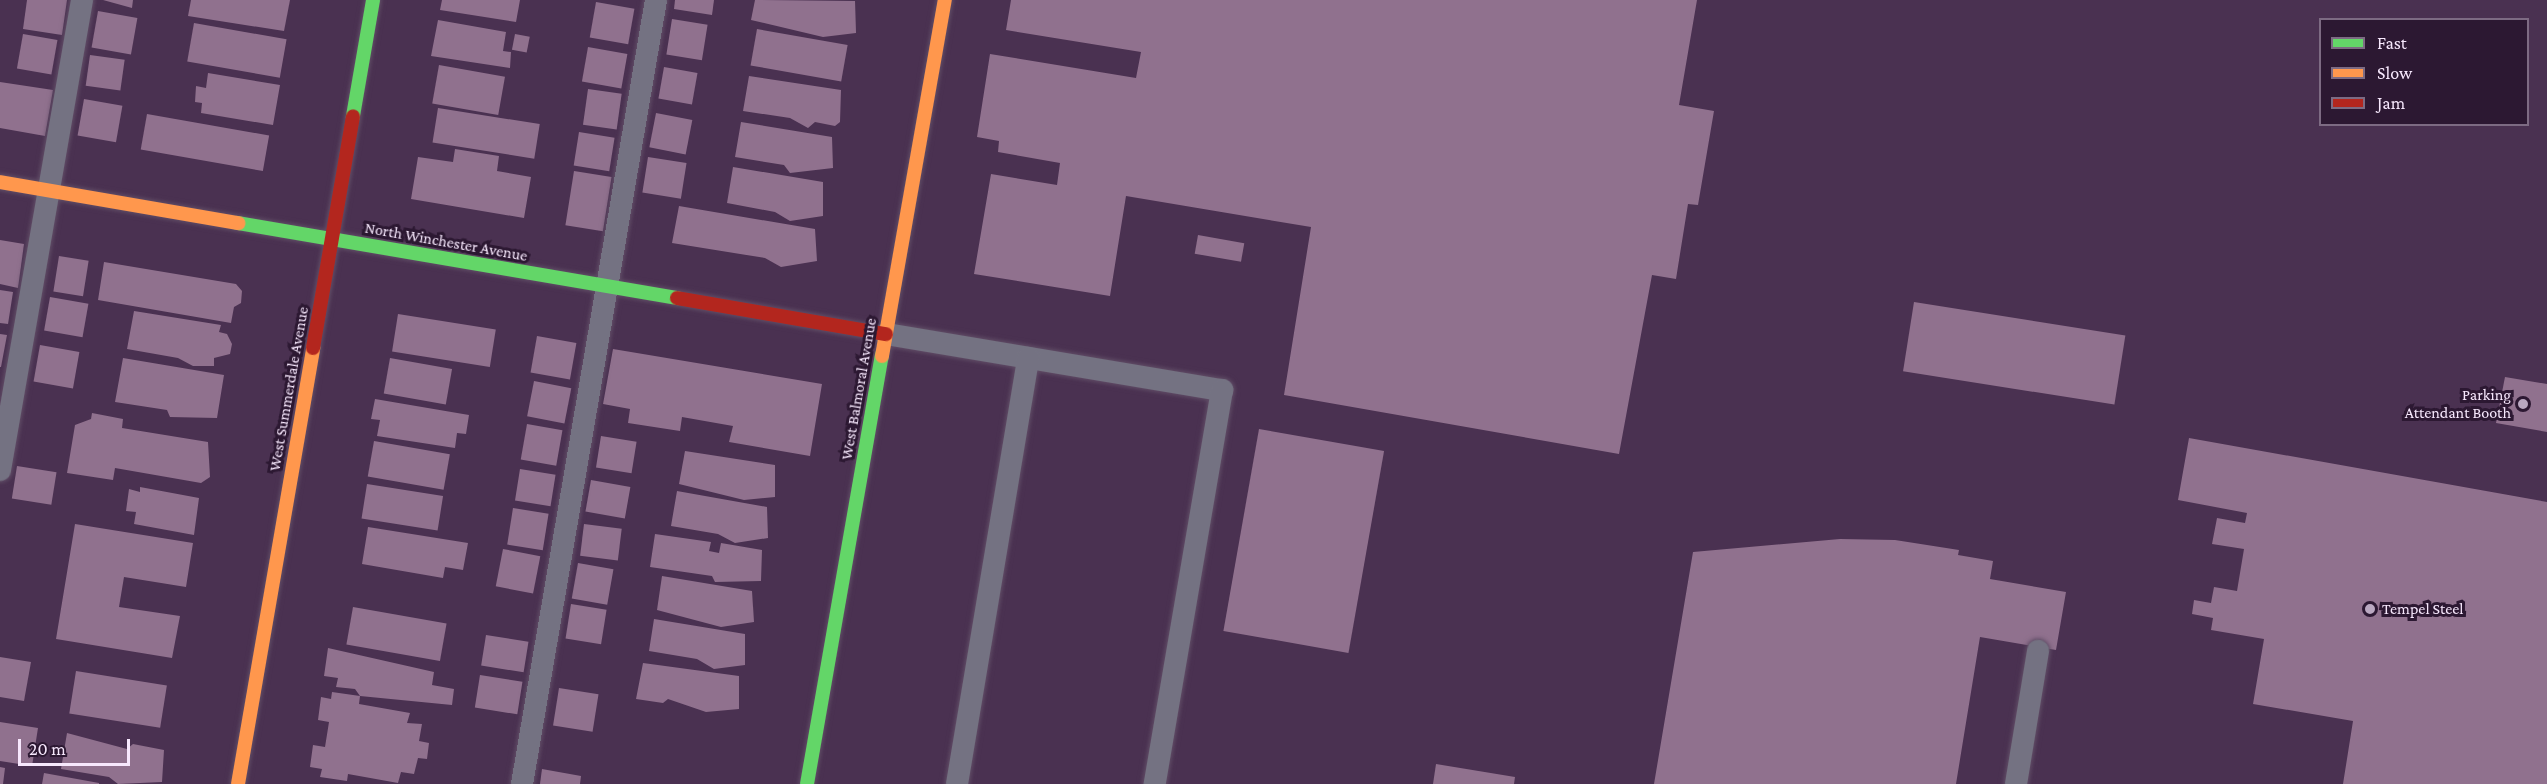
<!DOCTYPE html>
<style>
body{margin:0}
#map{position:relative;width:2547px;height:784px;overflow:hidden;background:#4a3151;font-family:"Crimson Pro",serif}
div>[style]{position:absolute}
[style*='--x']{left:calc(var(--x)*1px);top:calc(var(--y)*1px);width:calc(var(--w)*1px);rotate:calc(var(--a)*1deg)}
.building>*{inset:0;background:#90718e;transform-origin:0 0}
.roads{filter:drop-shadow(0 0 2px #604d66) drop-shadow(0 0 2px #604d66)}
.lane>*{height:22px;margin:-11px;padding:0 11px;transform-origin:11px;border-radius:11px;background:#747282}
.fast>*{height:14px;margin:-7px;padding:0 7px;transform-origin:7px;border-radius:7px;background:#63d668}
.slow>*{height:14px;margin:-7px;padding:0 7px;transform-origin:7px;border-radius:7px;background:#ff974d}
.jam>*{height:14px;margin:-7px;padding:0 7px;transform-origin:7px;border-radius:7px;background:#b3261e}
.dots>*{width:16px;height:16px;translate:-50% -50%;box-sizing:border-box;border:3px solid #2c1832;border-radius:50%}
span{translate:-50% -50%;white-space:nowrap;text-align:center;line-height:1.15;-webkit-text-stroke:6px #2c1832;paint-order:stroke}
.street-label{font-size:16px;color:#f7e8fd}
.poi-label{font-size:16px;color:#f7e8fd}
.right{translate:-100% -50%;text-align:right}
.left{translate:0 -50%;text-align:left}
.legend{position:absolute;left:2319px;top:18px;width:210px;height:108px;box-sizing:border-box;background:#2c1832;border:2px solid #7d6b83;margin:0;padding:8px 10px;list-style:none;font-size:18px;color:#f7e8fd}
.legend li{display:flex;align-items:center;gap:12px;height:30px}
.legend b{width:30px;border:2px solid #7d6b83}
.scale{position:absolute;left:18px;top:739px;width:112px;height:27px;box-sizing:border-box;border:3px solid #f7e8fd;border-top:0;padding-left:8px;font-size:18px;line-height:21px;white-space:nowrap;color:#f7e8fd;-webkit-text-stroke:4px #2c1832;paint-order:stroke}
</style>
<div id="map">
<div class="building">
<i style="clip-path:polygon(27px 0,67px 0,62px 35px,23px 29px)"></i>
<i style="clip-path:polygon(103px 0,133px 0,132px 8px)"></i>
<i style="clip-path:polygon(191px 0,290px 0,284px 31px,188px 16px)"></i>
<i style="clip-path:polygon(442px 0,520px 0,516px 22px,440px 10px)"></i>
<i style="clip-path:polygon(675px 0,714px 0,712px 15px,674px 9px)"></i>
<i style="clip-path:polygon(755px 0,855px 1px,856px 33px,823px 37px,751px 20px)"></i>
<i style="clip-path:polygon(1011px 0,1697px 0,1679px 105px,1714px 111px,1698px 205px,1688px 204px,1676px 279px,1652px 275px,1619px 454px,1284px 395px,1311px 227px,1126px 196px,1110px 296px,974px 274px,991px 174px,1057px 185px,1060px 163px,998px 152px,999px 141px,977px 137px,990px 54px,1136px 78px,1141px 52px,1006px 30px)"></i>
<i style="left:596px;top:2px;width:39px;height:36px;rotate:10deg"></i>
<i style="left:98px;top:11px;width:40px;height:37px;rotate:10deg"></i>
<i style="left:672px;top:19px;width:36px;height:36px;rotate:9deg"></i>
<i style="clip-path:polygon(438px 20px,506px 32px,503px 51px,511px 52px,510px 68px,431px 56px)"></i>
<i style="left:194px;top:23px;width:94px;height:39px;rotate:10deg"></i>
<i style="left:757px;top:29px;width:92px;height:37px;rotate:10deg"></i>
<i style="left:23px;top:34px;width:35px;height:35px;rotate:10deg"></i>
<i style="left:515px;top:34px;width:15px;height:16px;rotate:11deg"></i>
<i style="left:588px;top:47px;width:40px;height:35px;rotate:10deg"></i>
<i style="left:90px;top:55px;width:35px;height:31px;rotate:8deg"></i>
<i style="left:439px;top:65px;width:67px;height:39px;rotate:10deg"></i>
<i style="left:664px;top:67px;width:34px;height:32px;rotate:10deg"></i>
<i style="clip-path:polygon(208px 73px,280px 85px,273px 125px,201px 113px,202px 103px,195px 102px,196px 86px,206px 88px)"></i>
<i style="clip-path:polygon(749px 76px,841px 90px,840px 122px,835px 126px,815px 122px,808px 128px,790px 118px,743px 111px)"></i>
<i style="clip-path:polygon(0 82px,53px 90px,45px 136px,0 128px)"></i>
<i style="left:588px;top:89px;width:34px;height:36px;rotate:8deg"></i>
<i style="left:84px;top:99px;width:39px;height:37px;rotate:10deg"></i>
<i style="left:438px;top:108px;width:103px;height:35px;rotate:9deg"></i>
<i style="left:656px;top:113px;width:37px;height:35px;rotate:11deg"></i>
<i style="left:147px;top:114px;width:124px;height:36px;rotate:10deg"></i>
<i style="clip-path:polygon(741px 122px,832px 137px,833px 168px,790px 173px,784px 165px,735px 157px)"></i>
<i style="left:579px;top:132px;width:36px;height:34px;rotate:9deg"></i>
<i style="clip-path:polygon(455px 149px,499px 156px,497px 171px,531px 177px,524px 218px,411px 199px,418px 157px,453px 162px)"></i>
<i style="left:648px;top:157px;width:39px;height:36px;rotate:9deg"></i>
<i style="clip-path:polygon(733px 167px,823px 182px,823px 216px,790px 221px,775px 212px,727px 203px)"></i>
<i style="left:574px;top:171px;width:38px;height:55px;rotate:9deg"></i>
<i style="clip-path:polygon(679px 206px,815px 229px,817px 261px,781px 267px,765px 258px,672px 243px)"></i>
<i style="left:1198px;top:235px;width:47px;height:19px;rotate:10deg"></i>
<i style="clip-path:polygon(0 240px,24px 244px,18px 288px,0 284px)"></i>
<i style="left:59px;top:256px;width:30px;height:36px;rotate:9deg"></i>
<i style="clip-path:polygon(104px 262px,236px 284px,242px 291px,241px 303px,234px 307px,231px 323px,98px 300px)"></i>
<i style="clip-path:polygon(0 290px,13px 292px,8px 324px,0 323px)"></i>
<i style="left:50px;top:297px;width:39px;height:34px;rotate:10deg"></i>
<i style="left:1914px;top:302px;width:214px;height:70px;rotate:9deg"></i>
<i style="clip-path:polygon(134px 311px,221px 325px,219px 332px,227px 334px,232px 344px,230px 354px,214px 358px,214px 366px,193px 366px,178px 358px,127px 349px)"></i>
<i style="left:398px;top:314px;width:99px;height:38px;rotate:9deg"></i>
<i style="clip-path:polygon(0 334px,7px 335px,1px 367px,0 367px)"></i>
<i style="left:537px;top:336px;width:40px;height:37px;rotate:10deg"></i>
<i style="left:40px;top:345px;width:40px;height:37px;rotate:10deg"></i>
<i style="clip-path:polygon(613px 349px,822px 384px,810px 456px,729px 442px,733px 426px,682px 417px,680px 431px,628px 423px,630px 409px,603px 404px)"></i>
<i style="clip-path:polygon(123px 358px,224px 375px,217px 418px,170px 417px,167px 410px,115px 402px)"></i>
<i style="left:390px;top:358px;width:63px;height:36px;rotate:10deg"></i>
<i style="clip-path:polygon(2505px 377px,2547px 384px,2547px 432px,2496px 423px)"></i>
<i style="left:534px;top:381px;width:38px;height:36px;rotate:11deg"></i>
<i style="clip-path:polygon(375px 399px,469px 415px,466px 434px,457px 433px,455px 448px,377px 436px,380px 420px,371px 419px)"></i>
<i style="clip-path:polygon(92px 413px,123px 419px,122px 428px,208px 442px,210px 477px,201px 483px,115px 468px,113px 480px,67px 473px,75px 425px,91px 419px)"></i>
<i style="left:527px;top:424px;width:36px;height:36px;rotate:10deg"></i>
<i style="left:1259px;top:429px;width:127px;height:205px;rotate:10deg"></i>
<i style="left:601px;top:436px;width:36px;height:32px;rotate:9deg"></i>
<i style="clip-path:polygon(2189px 438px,2547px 502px,2547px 784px,2343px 784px,2353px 721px,2253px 704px,2264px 639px,2211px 630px,2213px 618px,2192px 614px,2194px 600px,2211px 603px,2214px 587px,2237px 591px,2244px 549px,2212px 544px,2217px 518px,2245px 523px,2247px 513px,2178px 500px)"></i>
<i style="left:374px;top:441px;width:77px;height:36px;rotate:10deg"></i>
<i style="clip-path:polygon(685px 451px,775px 465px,775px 497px,744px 500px,679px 484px)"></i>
<i style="left:17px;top:466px;width:40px;height:33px;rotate:9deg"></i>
<i style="left:520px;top:469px;width:36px;height:32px;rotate:9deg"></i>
<i style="left:591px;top:480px;width:40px;height:32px;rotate:10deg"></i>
<i style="left:367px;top:484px;width:77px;height:35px;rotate:9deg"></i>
<i style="clip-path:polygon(140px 487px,199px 498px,194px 535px,134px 524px,136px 512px,126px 511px,129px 489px,140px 492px)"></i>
<i style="clip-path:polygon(677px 491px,767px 507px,768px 538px,735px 543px,718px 534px,671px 526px)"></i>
<i style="left:513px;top:508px;width:36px;height:37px;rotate:9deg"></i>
<i style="clip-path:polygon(75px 524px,193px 543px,186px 587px,124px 577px,119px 607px,180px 616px,172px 658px,56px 639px)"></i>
<i style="left:584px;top:524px;width:38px;height:32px;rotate:7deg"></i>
<i style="clip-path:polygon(368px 527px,468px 543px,463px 570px,445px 567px,443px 578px,362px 564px)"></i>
<i style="clip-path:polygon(655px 534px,711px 542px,709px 551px,719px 553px,721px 543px,762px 550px,761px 581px,715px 582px,712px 576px,650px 567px)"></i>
<i style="clip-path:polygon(1840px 539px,1895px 540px,1959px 550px,1958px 555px,1993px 561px,1990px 579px,2066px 592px,2056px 650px,1980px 637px,1956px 784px,1654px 784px,1693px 552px)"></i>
<i style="left:503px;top:549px;width:38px;height:38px;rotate:11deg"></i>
<i style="left:578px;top:563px;width:36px;height:36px;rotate:10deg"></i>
<i style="clip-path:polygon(662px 576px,752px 591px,754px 622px,721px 627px,657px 610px)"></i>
<i style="left:571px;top:604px;width:36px;height:35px;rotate:9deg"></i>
<i style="left:353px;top:607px;width:95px;height:38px;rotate:10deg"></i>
<i style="clip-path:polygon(654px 619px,745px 634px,745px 665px,714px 669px,697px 659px,649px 651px)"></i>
<i style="left:486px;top:635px;width:43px;height:31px;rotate:9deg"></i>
<i style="clip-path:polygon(328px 648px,434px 672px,432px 685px,454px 689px,452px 705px,360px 696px,359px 704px,410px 713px,407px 723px,422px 724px,419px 741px,429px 743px,427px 759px,418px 758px,414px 774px,401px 772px,398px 783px,348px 774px,347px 781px,320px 777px,322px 769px,310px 767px,313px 745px,325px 747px,329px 722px,318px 720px,321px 697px,331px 699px,332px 692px,360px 696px,355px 689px,336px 687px,338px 678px,324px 676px)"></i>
<i style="clip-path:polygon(0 657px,31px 662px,24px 701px,0 697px)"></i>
<i style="clip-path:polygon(643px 663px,739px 676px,739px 709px,706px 712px,668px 699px,663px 703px,636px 699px)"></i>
<i style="left:76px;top:671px;width:92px;height:43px;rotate:9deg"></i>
<i style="left:480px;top:675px;width:43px;height:33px;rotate:9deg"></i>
<i style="left:559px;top:688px;width:40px;height:38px;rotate:9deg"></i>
<i style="clip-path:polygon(0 722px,38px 728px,32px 766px,0 761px)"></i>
<i style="clip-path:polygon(67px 733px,127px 749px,133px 744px,164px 750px,162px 782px,118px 784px,109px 777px,61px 769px)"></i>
<i style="clip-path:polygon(1436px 764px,1515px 777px,1514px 784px,1433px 784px)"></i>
<i style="clip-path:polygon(0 767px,5px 768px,3px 784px,0 784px)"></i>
<i style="clip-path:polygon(542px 769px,581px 776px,580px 784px,540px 784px)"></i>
<i style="clip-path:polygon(44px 773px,99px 783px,99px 784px,42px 784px)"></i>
</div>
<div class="roads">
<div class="lane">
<i style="--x:886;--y:334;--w:341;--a:9.5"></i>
<i style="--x:1222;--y:390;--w:400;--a:99.7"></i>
<i style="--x:0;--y:470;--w:477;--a:-80.1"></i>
<i style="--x:522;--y:784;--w:795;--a:-80.3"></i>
<i style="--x:957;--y:784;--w:432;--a:-80.5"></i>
<i style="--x:2016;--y:784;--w:135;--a:-80.6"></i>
</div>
<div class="fast">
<i style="--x:353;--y:116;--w:118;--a:-80.2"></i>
<i style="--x:238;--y:223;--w:445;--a:9.7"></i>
<i style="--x:807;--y:784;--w:435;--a:-80.1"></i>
</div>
<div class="slow">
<i style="--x:0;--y:182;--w:242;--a:9.8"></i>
<i style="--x:882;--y:356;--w:362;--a:-80"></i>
<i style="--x:238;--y:784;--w:442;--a:-80.2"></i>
</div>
<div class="jam">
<i style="--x:677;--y:298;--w:212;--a:9.8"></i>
<i style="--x:313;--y:348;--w:235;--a:-80.2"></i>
</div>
</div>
<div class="dots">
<i style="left:2523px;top:404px;background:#baa8c1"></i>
<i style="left:2370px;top:609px;background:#baa8c1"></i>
</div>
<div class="street-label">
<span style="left:446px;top:242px;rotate:10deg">North Winchester Avenue</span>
<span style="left:289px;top:389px;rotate:-80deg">West Summerdale Avenue</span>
<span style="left:859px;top:389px;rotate:-80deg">West Balmoral Avenue</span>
</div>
<div class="poi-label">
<span class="right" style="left:2511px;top:404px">Parking<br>Attendant Booth</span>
<span class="left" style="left:2382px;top:609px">Tempel Steel</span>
</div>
<ul class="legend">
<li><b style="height:8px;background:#63d668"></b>Fast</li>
<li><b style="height:8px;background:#ff974d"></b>Slow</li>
<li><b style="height:8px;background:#b3261e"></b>Jam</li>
</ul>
<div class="scale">20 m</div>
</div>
